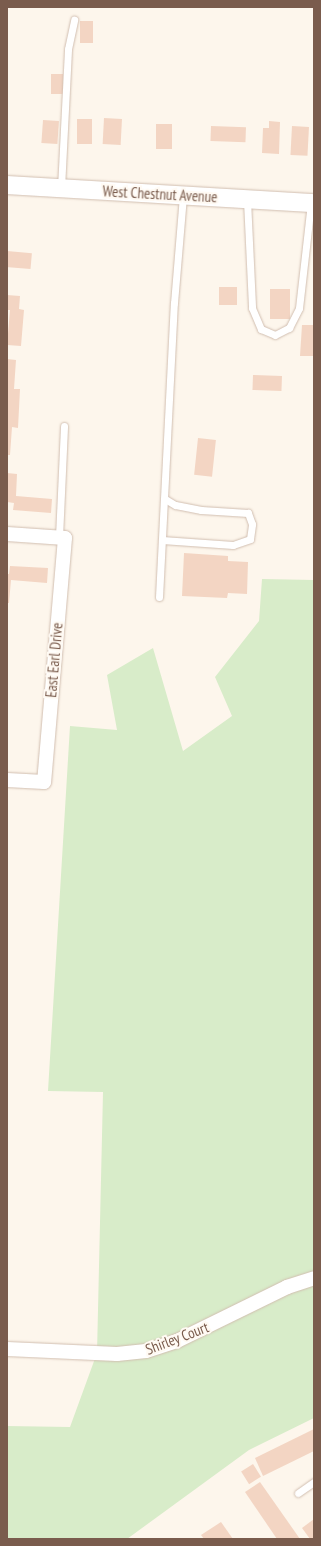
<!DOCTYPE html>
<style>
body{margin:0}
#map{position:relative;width:321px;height:1546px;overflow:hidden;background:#fdf6ec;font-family:"PT Sans Narrow",sans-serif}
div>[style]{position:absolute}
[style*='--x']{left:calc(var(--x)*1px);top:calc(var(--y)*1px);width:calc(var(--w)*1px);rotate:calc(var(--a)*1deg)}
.green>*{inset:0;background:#d8ecc9}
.building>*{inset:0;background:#f3d5c3;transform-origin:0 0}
.roads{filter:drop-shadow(0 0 1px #d1beb0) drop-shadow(0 0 1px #d1beb0)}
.service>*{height:7px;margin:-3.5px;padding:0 3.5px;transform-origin:3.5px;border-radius:3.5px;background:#fff}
.minor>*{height:14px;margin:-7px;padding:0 7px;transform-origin:7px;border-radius:7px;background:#fff}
.tertiary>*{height:18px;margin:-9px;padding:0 9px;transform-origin:9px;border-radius:9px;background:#fff}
span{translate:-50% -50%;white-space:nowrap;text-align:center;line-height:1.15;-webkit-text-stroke:4px #fffaf3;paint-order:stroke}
.street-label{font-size:15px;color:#7a5c4d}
.frame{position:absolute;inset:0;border:8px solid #7a5c4d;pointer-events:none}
</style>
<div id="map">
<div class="green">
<i style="clip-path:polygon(262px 579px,314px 580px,314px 1418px,249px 1450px,127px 1539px,7px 1539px,7px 1426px,70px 1427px,97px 1353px,103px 1092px,48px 1091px,70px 726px,117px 730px,107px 675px,153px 648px,183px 751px,232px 716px,215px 677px,259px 621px)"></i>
</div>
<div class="building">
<i style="left:80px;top:21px;width:13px;height:22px"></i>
<i style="left:51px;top:74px;width:12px;height:20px"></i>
<i style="left:104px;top:118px;width:18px;height:26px;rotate:3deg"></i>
<i style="left:77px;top:119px;width:15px;height:25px"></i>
<i style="left:43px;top:120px;width:16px;height:23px;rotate:4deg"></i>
<i style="clip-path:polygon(269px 121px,280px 122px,279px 154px,262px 153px,263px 128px,269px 128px)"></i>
<i style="left:156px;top:124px;width:16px;height:25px"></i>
<i style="left:211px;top:126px;width:35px;height:15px;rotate:2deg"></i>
<i style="left:292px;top:126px;width:17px;height:29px;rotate:3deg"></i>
<i style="left:7px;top:251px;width:25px;height:16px;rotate:5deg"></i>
<i style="left:219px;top:287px;width:18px;height:18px"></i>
<i style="left:270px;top:289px;width:20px;height:30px"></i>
<i style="clip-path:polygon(7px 295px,20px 296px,19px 309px,24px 310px,21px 346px,7px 345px,10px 310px,7px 310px)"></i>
<i style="clip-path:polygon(302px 325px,314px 325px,314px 356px,300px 356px)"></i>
<i style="clip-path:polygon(7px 359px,16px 360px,14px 389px,20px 389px,18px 428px,12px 427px,10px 455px,7px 455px)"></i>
<i style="left:253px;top:375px;width:29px;height:15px;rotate:2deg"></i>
<i style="left:198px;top:438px;width:18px;height:37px;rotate:6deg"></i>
<i style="clip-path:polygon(7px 473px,17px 474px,16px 496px,52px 499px,51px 513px,13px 510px,14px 503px,7px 502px)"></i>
<i style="clip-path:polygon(184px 553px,228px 556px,228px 561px,248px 562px,247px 594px,228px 593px,227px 598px,182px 596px)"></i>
<i style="clip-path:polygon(10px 566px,48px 568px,47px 583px,11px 580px,9px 603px,7px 603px,7px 574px,9px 574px)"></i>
<i style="clip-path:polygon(314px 1429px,314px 1451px,263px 1476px,255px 1458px)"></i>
<i style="left:253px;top:1464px;width:15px;height:14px;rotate:58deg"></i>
<i style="clip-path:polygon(260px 1482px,300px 1539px,277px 1539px,245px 1492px)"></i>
<i style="clip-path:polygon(314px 1519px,314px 1539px,310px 1539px,302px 1528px)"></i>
<i style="clip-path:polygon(221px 1522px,233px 1539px,204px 1539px,201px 1535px)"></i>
</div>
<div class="roads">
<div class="service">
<i style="--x:61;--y:188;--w:139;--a:-87.1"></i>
<i style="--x:68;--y:49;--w:30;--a:-78"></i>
<i style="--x:247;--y:200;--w:108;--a:87.3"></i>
<i style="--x:252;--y:308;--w:23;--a:67"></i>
<i style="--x:261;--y:329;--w:15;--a:23"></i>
<i style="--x:275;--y:335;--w:16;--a:-27"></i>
<i style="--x:289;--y:328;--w:22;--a:-63"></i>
<i style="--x:299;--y:308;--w:106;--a:-83.5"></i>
<i style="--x:59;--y:537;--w:111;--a:-87.4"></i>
<i style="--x:162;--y:540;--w:71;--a:4"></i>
<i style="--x:233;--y:545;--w:18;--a:-19"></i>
<i style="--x:250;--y:539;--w:15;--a:-82"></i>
<i style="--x:252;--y:524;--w:12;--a:-110"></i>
<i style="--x:248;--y:513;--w:47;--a:-176.3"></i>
<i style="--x:201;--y:510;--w:26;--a:-169"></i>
<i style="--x:175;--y:505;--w:12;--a:-149"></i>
<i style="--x:159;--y:597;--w:294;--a:-87.1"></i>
<i style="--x:174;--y:303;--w:107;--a:-85.2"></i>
<i style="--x:298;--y:1493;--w:19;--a:-35"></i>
</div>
<div class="minor">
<i style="--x:7;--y:534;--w:58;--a:3.9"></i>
<i style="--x:65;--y:538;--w:245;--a:94.9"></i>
<i style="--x:44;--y:782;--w:37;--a:-177"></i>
<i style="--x:7;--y:1349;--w:110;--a:2.6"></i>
<i style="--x:117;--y:1354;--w:29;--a:-6"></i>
<i style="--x:146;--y:1351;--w:33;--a:-18"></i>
<i style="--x:177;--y:1341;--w:123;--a:-26.1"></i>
<i style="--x:287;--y:1287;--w:28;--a:-18"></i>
</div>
<div class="tertiary">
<i style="--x:7;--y:185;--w:308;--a:3.4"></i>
</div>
</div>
<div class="street-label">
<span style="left:160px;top:194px;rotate:3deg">West Chestnut Avenue</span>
<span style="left:54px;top:660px;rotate:-85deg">East Earl Drive</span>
<span style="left:177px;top:1338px;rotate:-21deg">Shirley Court</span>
</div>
<div class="frame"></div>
</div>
